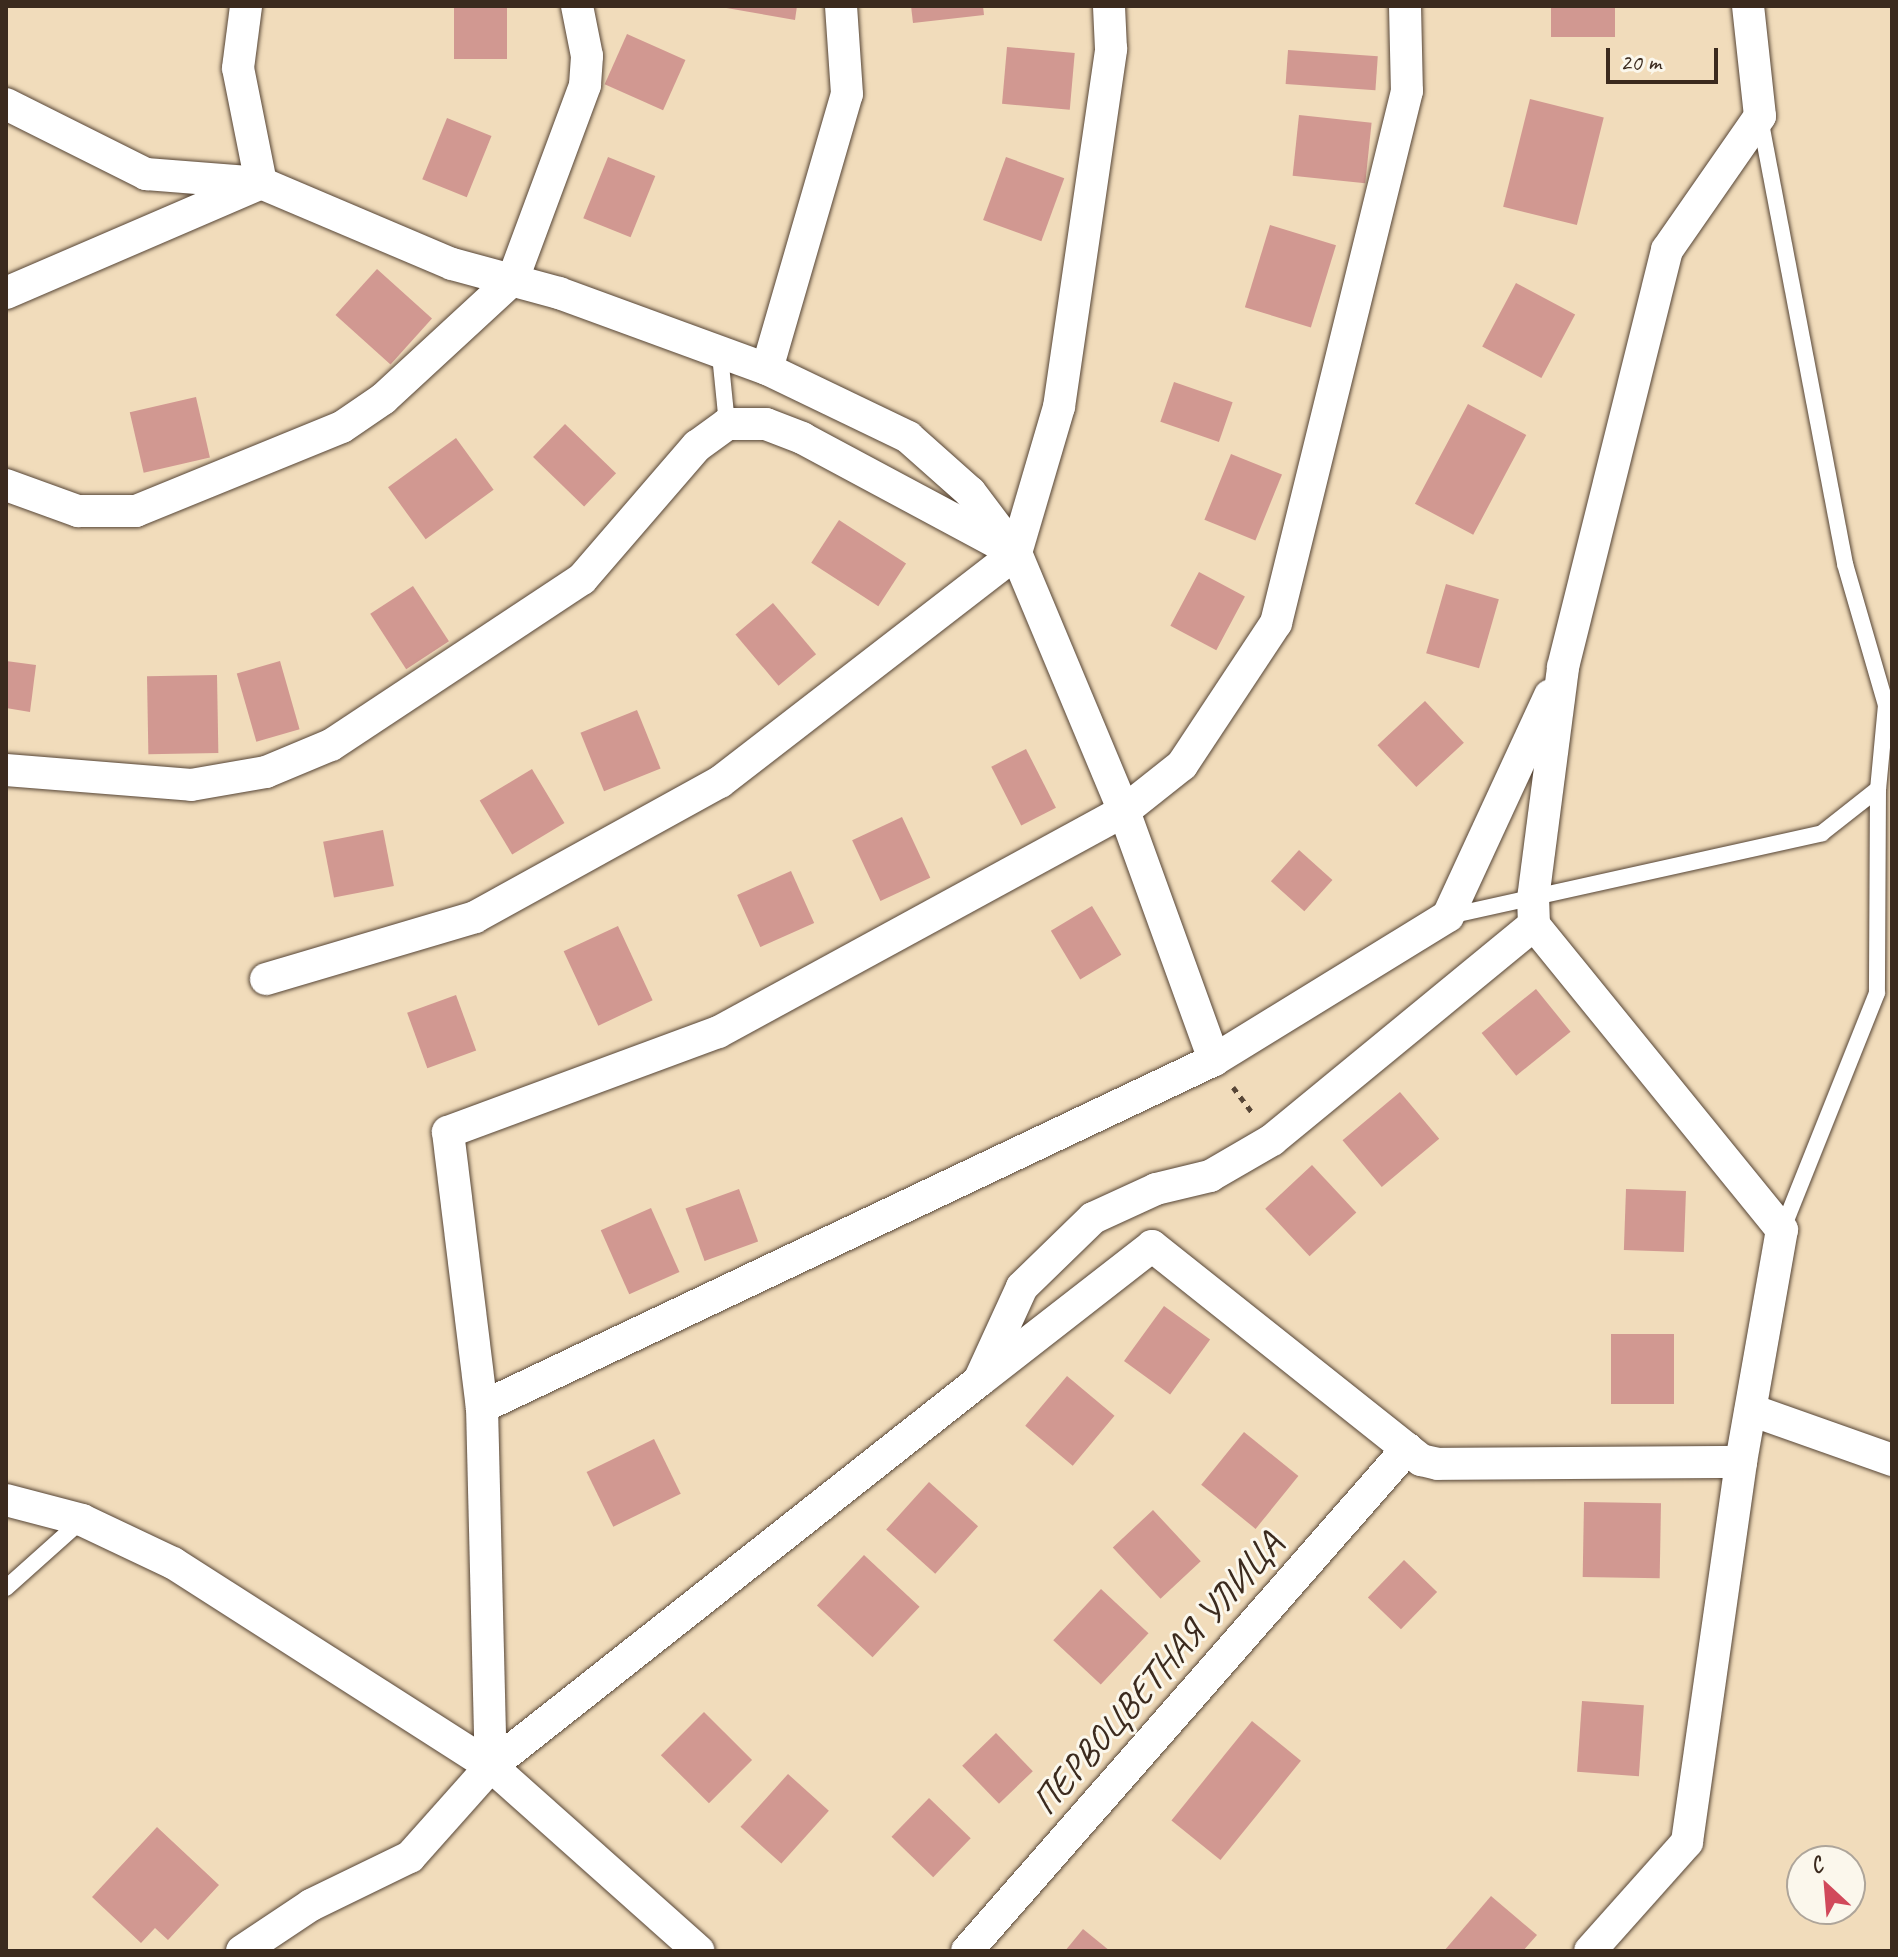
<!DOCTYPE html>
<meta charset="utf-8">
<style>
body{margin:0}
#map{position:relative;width:1898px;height:1957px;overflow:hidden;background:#f1dcbb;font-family:Caveat,sans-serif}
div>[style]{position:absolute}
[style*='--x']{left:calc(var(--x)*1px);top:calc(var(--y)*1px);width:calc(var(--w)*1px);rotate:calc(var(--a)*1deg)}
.building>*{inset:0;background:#d19891;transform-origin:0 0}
.path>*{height:5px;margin-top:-2.5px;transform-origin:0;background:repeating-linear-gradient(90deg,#564536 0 6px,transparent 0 12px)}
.roads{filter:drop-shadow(0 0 2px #564536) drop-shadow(0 0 2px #564536)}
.lane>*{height:16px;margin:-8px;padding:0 8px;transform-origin:8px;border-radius:8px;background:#fff}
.street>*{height:32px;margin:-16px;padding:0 16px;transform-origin:16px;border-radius:16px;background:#fff}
span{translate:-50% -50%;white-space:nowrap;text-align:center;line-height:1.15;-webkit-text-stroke:6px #fbf7ec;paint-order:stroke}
.street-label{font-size:38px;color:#3b2a1e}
.frame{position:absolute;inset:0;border:8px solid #3b2a1e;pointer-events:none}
.north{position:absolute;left:1786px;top:1845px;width:80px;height:80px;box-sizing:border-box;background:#fbf7ec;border:2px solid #aea59a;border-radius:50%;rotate:334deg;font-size:22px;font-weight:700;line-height:32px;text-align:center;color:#3b2a1e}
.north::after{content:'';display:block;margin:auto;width:28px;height:36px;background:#d1495b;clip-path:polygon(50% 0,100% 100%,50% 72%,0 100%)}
.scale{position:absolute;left:1606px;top:48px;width:112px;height:36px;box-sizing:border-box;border:4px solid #3b2a1e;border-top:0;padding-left:10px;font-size:24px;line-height:28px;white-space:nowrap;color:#3b2a1e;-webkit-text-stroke:6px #fbf7ec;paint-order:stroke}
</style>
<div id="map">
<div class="building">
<i style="left:454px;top:6px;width:53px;height:53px"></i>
<i style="clip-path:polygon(715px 6px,797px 6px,795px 20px)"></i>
<i style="clip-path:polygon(911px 6px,983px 6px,984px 15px,913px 23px)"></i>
<i style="left:1551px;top:6px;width:64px;height:31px"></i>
<i style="left:627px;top:34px;width:64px;height:55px;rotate:24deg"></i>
<i style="left:1007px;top:47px;width:68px;height:57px;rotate:5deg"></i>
<i style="left:1288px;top:50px;width:90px;height:34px;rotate:4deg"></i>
<i style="left:1530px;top:99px;width:76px;height:111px;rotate:14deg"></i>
<i style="left:1299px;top:115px;width:73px;height:61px;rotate:6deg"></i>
<i style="left:447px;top:118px;width:48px;height:66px;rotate:22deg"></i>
<i style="left:608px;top:157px;width:51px;height:66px;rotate:22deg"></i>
<i style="left:1006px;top:157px;width:62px;height:67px;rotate:20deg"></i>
<i style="left:1270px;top:225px;width:69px;height:86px;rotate:17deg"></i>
<i style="left:377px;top:269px;width:74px;height:62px;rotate:42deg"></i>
<i style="left:1516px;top:283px;width:67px;height:72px;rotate:28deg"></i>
<i style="left:1174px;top:382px;width:62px;height:42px;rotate:19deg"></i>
<i style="left:196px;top:397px;width:62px;height:68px;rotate:77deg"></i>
<i style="left:1468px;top:404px;width:66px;height:113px;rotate:28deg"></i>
<i style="left:565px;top:424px;width:71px;height:46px;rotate:44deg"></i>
<i style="left:456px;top:438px;width:64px;height:84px;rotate:54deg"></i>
<i style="left:1231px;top:454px;width:55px;height:71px;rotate:22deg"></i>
<i style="left:839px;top:520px;width:80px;height:51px;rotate:33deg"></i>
<i style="left:1199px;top:572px;width:52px;height:61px;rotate:28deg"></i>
<i style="left:1446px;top:584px;width:55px;height:72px;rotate:16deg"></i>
<i style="left:413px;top:586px;width:66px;height:51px;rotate:57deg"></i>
<i style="left:773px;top:603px;width:67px;height:49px;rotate:50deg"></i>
<i style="clip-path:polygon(6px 661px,36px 665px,30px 712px,6px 708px)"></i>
<i style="left:280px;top:661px;width:71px;height:45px;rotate:74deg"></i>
<i style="left:217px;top:675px;width:78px;height:70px;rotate:89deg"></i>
<i style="left:1425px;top:701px;width:57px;height:65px;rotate:47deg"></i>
<i style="left:637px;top:710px;width:63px;height:61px;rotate:68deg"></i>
<i style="left:1026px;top:749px;width:66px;height:39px;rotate:63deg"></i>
<i style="left:532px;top:769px;width:63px;height:61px;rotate:59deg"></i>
<i style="left:902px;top:817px;width:67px;height:55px;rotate:65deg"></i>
<i style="left:383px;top:830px;width:57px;height:61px;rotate:79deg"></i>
<i style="left:1299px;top:850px;width:45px;height:42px;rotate:42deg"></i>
<i style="left:791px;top:871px;width:57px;height:59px;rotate:66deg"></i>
<i style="left:1092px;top:906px;width:57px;height:48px;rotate:59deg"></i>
<i style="left:618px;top:926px;width:82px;height:60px;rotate:65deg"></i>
<i style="left:1536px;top:989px;width:55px;height:70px;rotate:51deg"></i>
<i style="left:456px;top:995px;width:59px;height:52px;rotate:70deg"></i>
<i style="left:1400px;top:1092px;width:61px;height:75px;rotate:50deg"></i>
<i style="left:1312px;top:1165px;width:65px;height:64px;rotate:47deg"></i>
<i style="left:739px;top:1189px;width:56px;height:57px;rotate:70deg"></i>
<i style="left:1626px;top:1189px;width:60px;height:61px;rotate:2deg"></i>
<i style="left:651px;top:1208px;width:70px;height:55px;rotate:66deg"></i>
<i style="left:1164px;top:1306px;width:57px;height:68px;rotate:36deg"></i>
<i style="left:1611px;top:1334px;width:63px;height:70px"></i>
<i style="left:1067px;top:1376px;width:62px;height:65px;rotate:40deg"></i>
<i style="left:1244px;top:1432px;width:70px;height:68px;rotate:39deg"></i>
<i style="left:654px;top:1439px;width:61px;height:75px;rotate:64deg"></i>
<i style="left:929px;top:1482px;width:66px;height:64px;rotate:42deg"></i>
<i style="left:1584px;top:1502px;width:77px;height:75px;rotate:1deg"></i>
<i style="left:1153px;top:1510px;width:70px;height:55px;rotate:47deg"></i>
<i style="left:864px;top:1555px;width:76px;height:69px;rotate:43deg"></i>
<i style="left:1404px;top:1560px;width:46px;height:52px;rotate:44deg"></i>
<i style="left:1101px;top:1589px;width:65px;height:70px;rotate:43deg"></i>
<i style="left:1582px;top:1701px;width:62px;height:71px;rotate:4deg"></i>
<i style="left:704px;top:1712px;width:68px;height:61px;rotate:45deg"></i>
<i style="left:1252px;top:1721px;width:63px;height:128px;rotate:39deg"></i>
<i style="left:996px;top:1733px;width:53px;height:47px;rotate:46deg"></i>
<i style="left:788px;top:1774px;width:55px;height:71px;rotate:42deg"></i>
<i style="left:929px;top:1798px;width:58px;height:54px;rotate:44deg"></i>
<i style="clip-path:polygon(157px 1827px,219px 1885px,168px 1940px,155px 1928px,141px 1943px,92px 1897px)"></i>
<i style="clip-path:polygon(1491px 1896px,1537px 1935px,1523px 1951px,1444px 1951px)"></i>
<i style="clip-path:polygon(1083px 1929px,1110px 1951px,1065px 1951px)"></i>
</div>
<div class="path">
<i style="--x:1233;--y:1087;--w:34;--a:53"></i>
</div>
<div class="roads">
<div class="lane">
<i style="--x:1760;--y:118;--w:454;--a:79.2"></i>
<i style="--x:1845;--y:564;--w:147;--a:73.8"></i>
<i style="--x:1886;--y:705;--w:84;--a:95.4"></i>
<i style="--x:1878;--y:789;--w:204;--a:90.3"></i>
<i style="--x:1877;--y:993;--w:255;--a:111.8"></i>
<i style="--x:720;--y:355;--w:69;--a:84.2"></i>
<i style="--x:1449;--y:916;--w:382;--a:-12.5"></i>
<i style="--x:1822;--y:833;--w:71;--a:-38.2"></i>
<i style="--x:6;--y:1588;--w:102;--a:-41.8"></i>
</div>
<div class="street">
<i style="--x:1405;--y:6;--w:85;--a:88.7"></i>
<i style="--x:1407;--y:91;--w:548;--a:103.83"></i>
<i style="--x:1276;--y:623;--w:170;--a:123.5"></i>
<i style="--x:1182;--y:765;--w:74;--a:141.6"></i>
<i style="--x:1124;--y:811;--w:265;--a:70.1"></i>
<i style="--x:1214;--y:1060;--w:275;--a:-31.6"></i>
<i style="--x:1448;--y:916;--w:243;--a:-65.2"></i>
<i style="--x:6;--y:104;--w:157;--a:26.6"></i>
<i style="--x:146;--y:174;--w:115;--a:4.5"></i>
<i style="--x:261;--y:183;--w:117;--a:-101.3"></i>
<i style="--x:238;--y:68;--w:63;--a:-82.6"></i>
<i style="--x:6;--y:293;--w:278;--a:-23.3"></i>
<i style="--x:261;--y:183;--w:207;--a:23"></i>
<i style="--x:452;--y:264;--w:111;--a:15.2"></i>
<i style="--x:559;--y:293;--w:221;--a:20.1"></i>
<i style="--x:767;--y:369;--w:157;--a:25.7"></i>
<i style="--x:908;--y:437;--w:83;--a:41.6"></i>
<i style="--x:970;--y:492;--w:76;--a:53"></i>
<i style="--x:1016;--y:553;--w:280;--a:67.3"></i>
<i style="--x:1124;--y:811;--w:462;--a:151.4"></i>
<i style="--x:718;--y:1032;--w:288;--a:159.7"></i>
<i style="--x:448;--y:1132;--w:277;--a:83"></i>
<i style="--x:482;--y:1407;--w:359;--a:88.6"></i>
<i style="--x:767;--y:369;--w:286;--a:-73.8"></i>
<i style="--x:847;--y:94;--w:88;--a:-93.9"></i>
<i style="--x:6;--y:485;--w:77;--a:19.9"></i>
<i style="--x:78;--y:511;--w:58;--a:0"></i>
<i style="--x:136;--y:511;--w:222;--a:-22.2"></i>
<i style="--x:342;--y:427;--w:50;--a:-34.3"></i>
<i style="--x:383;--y:399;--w:177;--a:-42.7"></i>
<i style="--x:513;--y:279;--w:207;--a:-69.6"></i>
<i style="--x:585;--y:85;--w:29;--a:-86"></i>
<i style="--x:587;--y:56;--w:51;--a:-101.3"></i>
<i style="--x:6;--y:770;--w:186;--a:4.6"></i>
<i style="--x:191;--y:785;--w:76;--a:-9.8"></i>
<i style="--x:266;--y:772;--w:70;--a:-22.6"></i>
<i style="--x:331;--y:745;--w:301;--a:-33.5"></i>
<i style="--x:582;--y:579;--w:176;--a:-49.2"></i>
<i style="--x:697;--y:446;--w:37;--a:-36"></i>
<i style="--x:727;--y:424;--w:39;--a:0"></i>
<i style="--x:766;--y:424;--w:39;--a:21"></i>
<i style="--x:802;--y:438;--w:233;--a:28.2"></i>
<i style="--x:266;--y:979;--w:218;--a:-16.5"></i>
<i style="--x:475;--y:917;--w:280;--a:-28.9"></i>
<i style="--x:720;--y:782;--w:374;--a:-37.7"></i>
<i style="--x:1016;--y:553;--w:152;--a:-73.6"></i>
<i style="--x:1059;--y:407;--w:362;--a:-81.7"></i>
<i style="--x:1111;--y:49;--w:43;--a:-92.7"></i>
<i style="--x:984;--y:1377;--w:213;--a:-37.9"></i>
<i style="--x:1152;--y:1246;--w:344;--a:38.5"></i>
<i style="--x:1421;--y:1460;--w:17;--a:13"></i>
<i style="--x:1438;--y:1464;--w:303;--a:-0.4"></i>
<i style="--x:482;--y:1407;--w:810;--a:-25.36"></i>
<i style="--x:1751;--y:1410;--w:150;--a:19.5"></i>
<i style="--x:6;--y:1500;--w:79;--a:14.7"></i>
<i style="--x:82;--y:1520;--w:101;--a:25.3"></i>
<i style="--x:173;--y:1563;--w:377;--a:32.6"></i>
<i style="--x:491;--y:1766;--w:278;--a:41.7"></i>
<i style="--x:242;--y:1951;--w:83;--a:-33.7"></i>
<i style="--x:311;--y:1905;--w:110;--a:-25.9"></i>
<i style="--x:410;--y:1857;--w:122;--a:-48.3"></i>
<i style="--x:491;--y:1766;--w:622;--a:-38.27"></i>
<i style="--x:979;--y:1381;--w:103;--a:-65.4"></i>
<i style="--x:1022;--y:1287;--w:99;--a:-44.2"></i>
<i style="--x:1093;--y:1218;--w:69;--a:-24.7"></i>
<i style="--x:1156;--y:1189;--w:56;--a:-13.5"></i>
<i style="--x:1210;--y:1176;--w:72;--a:-30.1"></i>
<i style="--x:1272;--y:1140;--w:339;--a:-39.4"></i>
<i style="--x:967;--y:1951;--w:668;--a:-48.77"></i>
<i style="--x:1590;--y:1951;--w:146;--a:-48.3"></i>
<i style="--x:1687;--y:1842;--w:384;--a:-81.9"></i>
<i style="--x:1741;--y:1462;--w:236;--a:-80"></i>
<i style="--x:1782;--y:1230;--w:393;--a:-129.1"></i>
<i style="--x:1534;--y:925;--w:26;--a:-92"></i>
<i style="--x:1533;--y:899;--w:234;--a:-82.6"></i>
<i style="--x:1563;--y:667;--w:430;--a:-76"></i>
<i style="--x:1667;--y:250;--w:163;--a:-55.2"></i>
<i style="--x:1760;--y:116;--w:111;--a:-96.2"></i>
</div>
</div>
<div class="street-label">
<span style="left:1157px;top:1673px;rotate:-49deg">ПЕРВОЦВЕТНАЯ УЛИЦА</span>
</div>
<div class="frame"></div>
<div class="north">С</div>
<div class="scale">20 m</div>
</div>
